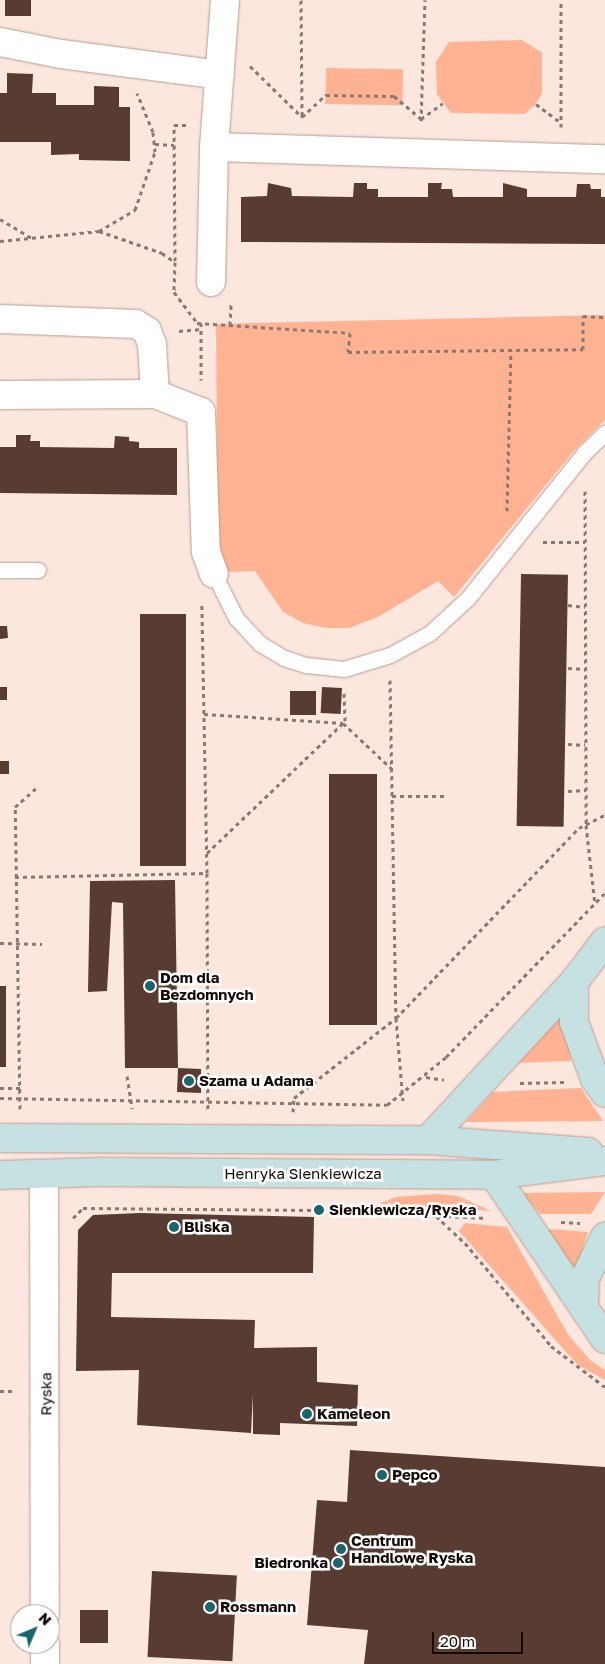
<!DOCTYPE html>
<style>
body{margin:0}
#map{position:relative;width:605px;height:1664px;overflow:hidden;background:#fce7df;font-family:"Golos Text",sans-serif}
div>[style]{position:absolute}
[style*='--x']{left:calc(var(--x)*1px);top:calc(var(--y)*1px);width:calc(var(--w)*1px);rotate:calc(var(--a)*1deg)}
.green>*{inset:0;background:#ffb393;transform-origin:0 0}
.building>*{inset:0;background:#583c31;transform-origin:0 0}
.path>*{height:3px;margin-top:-1.5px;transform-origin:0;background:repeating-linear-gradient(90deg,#897973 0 4px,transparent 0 8px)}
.roads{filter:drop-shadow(0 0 1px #bb9b8e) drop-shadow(0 0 1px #bb9b8e)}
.service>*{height:15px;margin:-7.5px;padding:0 7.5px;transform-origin:7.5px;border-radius:7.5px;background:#fff}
.minor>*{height:28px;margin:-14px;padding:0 14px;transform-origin:14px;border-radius:14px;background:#fff}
.secondary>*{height:28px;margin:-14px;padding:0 14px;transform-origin:14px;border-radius:14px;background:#c6e1e2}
.dots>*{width:14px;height:14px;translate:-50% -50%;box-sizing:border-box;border:2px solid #fff;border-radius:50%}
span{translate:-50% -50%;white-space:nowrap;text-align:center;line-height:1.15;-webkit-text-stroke:5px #fff;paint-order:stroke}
.poi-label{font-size:15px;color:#140905;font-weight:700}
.left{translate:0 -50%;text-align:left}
.right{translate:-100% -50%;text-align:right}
.street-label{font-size:15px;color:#140905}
.north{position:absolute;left:10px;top:1604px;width:50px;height:50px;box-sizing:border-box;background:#fff;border:1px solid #a19d9b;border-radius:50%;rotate:45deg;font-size:14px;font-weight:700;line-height:20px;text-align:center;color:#140905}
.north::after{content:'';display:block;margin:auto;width:18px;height:22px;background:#18666b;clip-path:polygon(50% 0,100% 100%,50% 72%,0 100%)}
.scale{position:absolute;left:432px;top:1632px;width:91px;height:22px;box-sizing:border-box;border:2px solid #140905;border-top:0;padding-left:6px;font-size:15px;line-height:18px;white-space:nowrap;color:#140905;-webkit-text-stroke:4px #fff;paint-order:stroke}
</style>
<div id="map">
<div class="green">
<i style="clip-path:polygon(522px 40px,542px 53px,542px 93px,536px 104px,524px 114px,451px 113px,437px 94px,436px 62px,449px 42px)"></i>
<i style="left:326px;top:68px;width:77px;height:36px;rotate:1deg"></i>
<i style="clip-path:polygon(605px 315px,605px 420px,573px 452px,454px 597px,438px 581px,378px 617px,349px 628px,327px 628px,303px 623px,283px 612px,255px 571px,228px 572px,218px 541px,216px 324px)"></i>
<i style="clip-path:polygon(562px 1000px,571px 1061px,515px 1063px)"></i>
<i style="clip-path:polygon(581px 1088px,603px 1121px,466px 1122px,493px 1092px)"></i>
<i style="clip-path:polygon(605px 1192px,591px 1214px,540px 1214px,522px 1193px)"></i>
<i style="clip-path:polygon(435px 1194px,458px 1196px,491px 1211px,379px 1204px,396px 1197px)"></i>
<i style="clip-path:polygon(465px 1223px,507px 1227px,569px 1336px,591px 1361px,605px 1370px,605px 1380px,578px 1365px,559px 1344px,459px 1231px)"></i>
<i style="clip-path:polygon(548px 1229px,588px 1232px,573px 1279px)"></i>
</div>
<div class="building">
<i style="left:5px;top:0;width:26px;height:16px"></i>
<i style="clip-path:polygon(7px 73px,33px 74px,32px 93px,56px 93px,56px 105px,94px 105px,94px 86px,119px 87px,119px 107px,130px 107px,130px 161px,79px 160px,79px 154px,51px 155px,51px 142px,0 142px,0 93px,7px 93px)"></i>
<i style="clip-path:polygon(268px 183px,291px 188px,292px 196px,353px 197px,354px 183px,367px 183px,367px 189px,378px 189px,378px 197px,428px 197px,428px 183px,442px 183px,441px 189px,452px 189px,453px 197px,503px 197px,503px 183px,527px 189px,527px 197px,576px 197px,577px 184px,590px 184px,591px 189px,601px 189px,601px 197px,605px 197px,605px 244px,241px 242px,241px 197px,267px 196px)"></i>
<i style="clip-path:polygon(16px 435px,31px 435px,30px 441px,40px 441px,40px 447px,114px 448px,115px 436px,129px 437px,129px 441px,139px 442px,139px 448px,177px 448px,177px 495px,0 493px,0 447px,16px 447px)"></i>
<i style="left:521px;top:574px;width:47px;height:252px;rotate:1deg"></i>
<i style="left:140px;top:614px;width:46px;height:252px"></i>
<i style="clip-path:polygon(0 626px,7px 626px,8px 638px,0 639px)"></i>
<i style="left:0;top:687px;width:7px;height:13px"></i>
<i style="left:322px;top:687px;width:20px;height:26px;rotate:3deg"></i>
<i style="left:290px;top:691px;width:26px;height:24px"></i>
<i style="left:0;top:761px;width:9px;height:13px"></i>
<i style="left:329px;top:774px;width:48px;height:251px"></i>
<i style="clip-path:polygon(175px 880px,178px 1068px,201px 1069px,201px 1093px,177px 1092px,178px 1068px,125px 1068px,123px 903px,112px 902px,107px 991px,88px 992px,90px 881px)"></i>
<i style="left:0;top:986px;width:6px;height:81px"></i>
<i style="clip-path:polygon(140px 1213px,314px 1217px,313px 1273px,112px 1273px,111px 1317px,255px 1320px,254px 1348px,317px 1347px,317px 1382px,358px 1385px,357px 1426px,280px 1423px,280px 1435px,253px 1434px,253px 1394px,251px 1433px,137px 1425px,139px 1370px,76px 1371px,78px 1230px,93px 1215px)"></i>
<i style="clip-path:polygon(350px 1450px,605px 1467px,605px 1664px,364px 1664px,368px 1630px,307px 1625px,317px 1500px,347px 1502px)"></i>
<i style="left:152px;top:1571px;width:85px;height:86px;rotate:3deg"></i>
<i style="left:80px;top:1610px;width:28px;height:33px"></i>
</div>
<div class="path">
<i style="--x:301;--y:0;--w:117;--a:89.5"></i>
<i style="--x:250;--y:66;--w:73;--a:44.4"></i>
<i style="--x:302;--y:117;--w:33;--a:-43"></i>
<i style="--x:326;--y:95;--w:68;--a:0.8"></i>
<i style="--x:394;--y:96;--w:35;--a:40"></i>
<i style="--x:421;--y:119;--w:27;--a:-36"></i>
<i style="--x:536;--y:104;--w:30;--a:37"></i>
<i style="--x:421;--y:121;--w:121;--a:-88.1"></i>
<i style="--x:561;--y:127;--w:127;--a:-90"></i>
<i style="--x:155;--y:144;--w:19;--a:3"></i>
<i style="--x:0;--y:219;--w:37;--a:31"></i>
<i style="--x:99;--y:231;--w:67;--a:19.2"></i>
<i style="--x:162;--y:253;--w:16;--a:35"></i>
<i style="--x:175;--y:262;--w:30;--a:92"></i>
<i style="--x:174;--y:292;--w:39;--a:53"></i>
<i style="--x:197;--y:323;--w:153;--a:3.7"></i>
<i style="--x:350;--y:333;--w:19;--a:96"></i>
<i style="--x:348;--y:352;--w:235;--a:-0.7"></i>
<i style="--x:583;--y:349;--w:33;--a:-90"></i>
<i style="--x:583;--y:316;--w:22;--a:3"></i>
<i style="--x:0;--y:241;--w:100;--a:-5.8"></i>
<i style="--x:99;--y:231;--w:42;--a:-30.3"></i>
<i style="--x:135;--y:210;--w:61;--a:-71"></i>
<i style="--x:155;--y:152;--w:20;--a:-96"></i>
<i style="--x:153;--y:132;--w:42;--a:-112.3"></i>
<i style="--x:175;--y:261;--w:136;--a:-90.4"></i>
<i style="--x:174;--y:125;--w:12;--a:0"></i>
<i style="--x:201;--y:323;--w:57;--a:90"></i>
<i style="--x:230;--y:325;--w:22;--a:-87"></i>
<i style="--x:179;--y:331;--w:22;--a:-5"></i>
<i style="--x:585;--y:491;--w:334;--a:89.8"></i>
<i style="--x:586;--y:825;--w:80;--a:83.5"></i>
<i style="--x:507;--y:511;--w:161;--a:-88.6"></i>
<i style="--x:543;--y:542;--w:42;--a:0"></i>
<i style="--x:568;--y:605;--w:17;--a:7"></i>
<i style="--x:568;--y:668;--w:17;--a:3"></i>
<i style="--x:390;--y:680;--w:338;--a:89"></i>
<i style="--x:396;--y:1018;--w:83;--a:85.2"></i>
<i style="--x:204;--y:714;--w:139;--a:3.7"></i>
<i style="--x:343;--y:723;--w:66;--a:43.2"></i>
<i style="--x:568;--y:744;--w:17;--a:3"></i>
<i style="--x:568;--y:791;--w:18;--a:-3"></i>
<i style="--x:392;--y:796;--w:53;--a:0"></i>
<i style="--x:207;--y:853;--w:191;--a:-43.7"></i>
<i style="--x:345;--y:721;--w:31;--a:-92"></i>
<i style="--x:207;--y:873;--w:237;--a:89.8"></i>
<i style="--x:15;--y:877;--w:192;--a:-1.2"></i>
<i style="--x:207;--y:873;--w:269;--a:-91.1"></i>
<i style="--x:0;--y:943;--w:42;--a:1.4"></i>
<i style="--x:127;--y:1076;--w:33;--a:81"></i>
<i style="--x:426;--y:1077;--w:18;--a:9"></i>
<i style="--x:520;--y:1083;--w:44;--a:-1.3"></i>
<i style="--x:0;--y:1088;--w:20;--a:0"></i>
<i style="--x:0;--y:1098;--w:387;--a:1"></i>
<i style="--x:387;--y:1105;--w:76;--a:-39.1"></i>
<i style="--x:446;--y:1057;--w:228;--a:-45.9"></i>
<i style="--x:20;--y:1109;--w:302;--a:-90.9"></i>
<i style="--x:15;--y:807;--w:28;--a:-42"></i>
<i style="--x:293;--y:1112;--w:14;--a:-86"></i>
<i style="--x:294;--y:1098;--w:130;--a:-38.1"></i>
<i style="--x:396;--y:1018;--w:264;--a:-46.1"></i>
<i style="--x:579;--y:828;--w:29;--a:-27"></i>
<i style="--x:436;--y:1216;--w:40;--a:43"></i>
<i style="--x:465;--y:1243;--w:134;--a:50.1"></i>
<i style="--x:551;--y:1346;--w:68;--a:37.2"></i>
<i style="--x:73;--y:1218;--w:14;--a:-45"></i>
<i style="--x:83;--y:1208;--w:236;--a:0.5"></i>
<i style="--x:319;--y:1210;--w:168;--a:2.7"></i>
<i style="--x:561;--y:1222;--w:19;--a:3"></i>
<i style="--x:0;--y:1391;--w:12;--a:0"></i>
</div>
<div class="roads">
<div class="service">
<i style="--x:0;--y:570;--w:38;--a:0"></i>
<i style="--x:214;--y:574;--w:49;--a:63.4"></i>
<i style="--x:236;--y:618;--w:34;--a:47"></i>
<i style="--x:259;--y:643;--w:29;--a:31"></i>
<i style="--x:284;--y:658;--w:23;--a:18"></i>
<i style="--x:306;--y:665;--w:38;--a:6"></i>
<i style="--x:344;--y:669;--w:48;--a:-16.9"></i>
<i style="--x:390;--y:655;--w:46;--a:-28.8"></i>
<i style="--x:430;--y:633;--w:52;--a:-42.6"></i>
<i style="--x:468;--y:598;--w:186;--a:-51.3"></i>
<i style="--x:584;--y:453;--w:29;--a:-44"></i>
</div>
<div class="minor">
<i style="--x:0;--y:42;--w:62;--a:11.1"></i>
<i style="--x:61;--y:54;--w:160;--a:7.5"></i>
<i style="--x:214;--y:147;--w:391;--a:1.8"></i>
<i style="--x:211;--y:282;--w:135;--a:-88.7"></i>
<i style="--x:214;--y:147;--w:147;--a:-85.7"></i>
<i style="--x:0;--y:319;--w:136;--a:2.1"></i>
<i style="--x:136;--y:324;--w:13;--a:32"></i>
<i style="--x:147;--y:331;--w:14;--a:69"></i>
<i style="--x:152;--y:344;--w:50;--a:86.6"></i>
<i style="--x:0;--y:395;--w:155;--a:-0.4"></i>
<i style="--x:155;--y:394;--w:49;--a:21.4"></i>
<i style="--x:201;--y:412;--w:140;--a:88"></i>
<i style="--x:206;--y:552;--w:23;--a:70"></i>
<i style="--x:44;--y:1174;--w:440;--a:89.9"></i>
<i style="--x:45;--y:1664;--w:20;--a:-90"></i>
</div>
<div class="secondary">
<i style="--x:574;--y:982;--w:40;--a:90"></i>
<i style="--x:574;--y:1022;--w:61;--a:69.8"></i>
<i style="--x:595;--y:1079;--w:17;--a:54"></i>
<i style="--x:0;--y:1138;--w:428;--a:0.3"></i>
<i style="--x:428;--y:1140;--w:161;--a:4.3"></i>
<i style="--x:428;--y:1140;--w:215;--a:-47.3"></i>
<i style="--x:574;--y:982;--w:51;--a:-52.9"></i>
<i style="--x:0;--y:1175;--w:99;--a:-1.7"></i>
<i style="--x:99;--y:1172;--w:395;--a:0.4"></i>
<i style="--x:494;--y:1175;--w:112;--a:-7.2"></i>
<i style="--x:494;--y:1175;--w:198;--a:55.9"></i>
<i style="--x:584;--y:1306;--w:28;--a:-88"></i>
<i style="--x:585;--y:1278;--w:46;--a:-64"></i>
</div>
</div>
<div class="dots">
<i style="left:150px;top:986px;background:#18666b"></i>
<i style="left:189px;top:1081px;background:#18666b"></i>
<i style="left:319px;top:1210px;background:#18666b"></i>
<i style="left:174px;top:1227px;background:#18666b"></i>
<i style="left:307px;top:1414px;background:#18666b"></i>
<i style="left:382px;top:1475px;background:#18666b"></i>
<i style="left:341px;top:1549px;background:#18666b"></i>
<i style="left:338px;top:1563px;background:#18666b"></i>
<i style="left:210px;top:1607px;background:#18666b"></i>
</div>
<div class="poi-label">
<span class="left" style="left:160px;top:986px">Dom dla<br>Bezdomnych</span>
<span class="left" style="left:199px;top:1081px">Szama u Adama</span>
<span class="left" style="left:329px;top:1210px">Sienkiewicza/Ryska</span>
<span class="left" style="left:184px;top:1227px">Bliska</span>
<span class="left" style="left:317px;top:1414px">Kameleon</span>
<span class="left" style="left:392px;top:1475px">Pepco</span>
<span class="left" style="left:351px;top:1549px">Centrum<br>Handlowe Ryska</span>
<span class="right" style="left:328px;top:1563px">Biedronka</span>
<span class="left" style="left:220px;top:1607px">Rossmann</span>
</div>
<div class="street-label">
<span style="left:303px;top:1174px">Henryka Sienkiewicza</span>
<span style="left:46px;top:1394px;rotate:-90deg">Ryska</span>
</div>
<div class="north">N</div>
<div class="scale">20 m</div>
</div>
